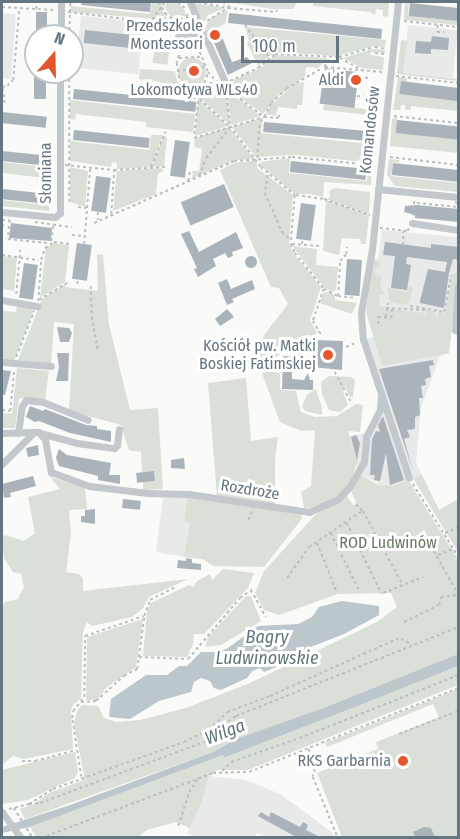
<!DOCTYPE html>
<meta charset="utf-8">
<style>
body{margin:0}
#map{position:relative;width:460px;height:839px;overflow:hidden;background:#fafaf8;font-family:"Fira Sans Condensed",sans-serif}
div>[style]{position:absolute}
[style*='--x']{left:calc(var(--x)*1px);top:calc(var(--y)*1px);width:calc(var(--w)*1px);rotate:calc(var(--a)*1deg)}
.built>*{inset:0;background:#e8e9e9;transform-origin:0 0}
.green>*{inset:0;background:#dadfd7;transform-origin:0 0}
.round{border-radius:50%}
.water>*{inset:0;background:#bbc7cb}
.building>*{inset:0;background:#aab3b9;transform-origin:0 0}
.path>*{height:1.5px;margin-top:-0.75px;transform-origin:0;background:repeating-linear-gradient(90deg,#bbbfc2 0 3px,transparent 0 6px)}
.minor>*{height:7px;margin:-3.5px;padding:0 3.5px;transform-origin:3.5px;border-radius:3.5px;background:#c3c8cc}
.dots>*{width:16px;height:16px;translate:-50% -50%;box-sizing:border-box;border:3px solid #fff;border-radius:50%}
span{translate:-50% -50%;white-space:nowrap;text-align:center;line-height:1.15;-webkit-text-stroke:6px #fff;paint-order:stroke}
.poi-label{font-size:16px;color:#657683}
.right{translate:-100% -50%;text-align:right}
.street-label{font-size:16px;color:#657683}
.park-label{font-size:16px;color:#687a64}
.water-label{font-size:18px;color:#60757c;font-style:italic}
.frame{position:absolute;inset:0;border:3px solid #657683;pointer-events:none}
.north{position:absolute;left:24px;top:24px;width:60px;height:60px;box-sizing:border-box;background:#fff;border:2px solid #c1c8cd;border-radius:50%;rotate:20deg;font-size:16px;font-weight:700;line-height:24px;text-align:center;color:#657683}
.north::after{content:'';display:block;margin:auto;width:21px;height:27px;background:#e4572e;clip-path:polygon(50% 0,100% 100%,50% 72%,0 100%)}
.scale{position:absolute;left:241px;top:36px;width:98px;height:27px;box-sizing:border-box;border:3px solid #657683;border-top:0;padding-left:8px;font-size:18px;line-height:21px;white-space:nowrap;color:#657683;-webkit-text-stroke:4px #fff;paint-order:stroke}
</style>
<div id="map">
<div class="built">
<i style="clip-path:polygon(2px 13px,16px 14px,11px 79px,2px 78px)"></i>
<i style="left:81px;top:16px;width:63px;height:52px;rotate:6deg"></i>
<i style="left:408px;top:25px;width:50px;height:48px;rotate:6deg"></i>
<i style="clip-path:polygon(382px 230px,458px 237px,458px 271px,449px 353px,440px 356px,421px 408px,416px 463px,422px 475px,393px 486px,379px 485px,378px 482px,360px 475px,348px 437px,364px 433px,385px 400px,366px 339px,374px 337px,369px 320px,374px 262px,378px 259px)"></i>
<i style="clip-path:polygon(163px 496px,187px 497px,184px 521px,190px 522px,184px 557px,156px 552px)"></i>
<i style="clip-path:polygon(209px 776px,246px 780px,280px 794px,333px 833px,334px 837px,265px 837px,257px 833px,255px 837px,195px 838px,187px 833px,202px 801px)"></i>
</div>
<div class="green">
<i style="clip-path:polygon(152px 2px,163px 2px,161px 8px,168px 20px,71px 12px,71px 6px,150px 14px)"></i>
<i style="clip-path:polygon(167px 2px,179px 4px,185px 11px,186px 16px,171px 17px,165px 8px)"></i>
<i style="clip-path:polygon(227px 2px,297px 2px,293px 9px,272px 9px)"></i>
<i style="clip-path:polygon(313px 2px,389px 2px,388px 17px,383px 16px,383px 10px,376px 9px,375px 15px,370px 12px,313px 6px)"></i>
<i style="clip-path:polygon(405px 2px,415px 2px,409px 2px,408px 16px,458px 21px,458px 25px,404px 20px)"></i>
<i style="clip-path:polygon(193px 3px,225px 8px,208px 15px,204px 22px)"></i>
<i style="clip-path:polygon(228px 10px,225px 24px,207px 32px,206px 26px,211px 18px)"></i>
<i style="clip-path:polygon(245px 27px,386px 40px,385px 47px,374px 46px,337px 56px,274px 52px,258px 66px,247px 43px,249px 41px)"></i>
<i style="left:156px;top:38px;width:15px;height:25px;rotate:8deg"></i>
<i style="clip-path:polygon(401px 40px,407px 41px,403px 73px,458px 79px,458px 81px,397px 74px)"></i>
<i style="clip-path:polygon(372px 49px,385px 50px,385px 53px,371px 52px,370px 55px,384px 57px,383px 70px,362px 68px,343px 58px)"></i>
<i style="clip-path:polygon(275px 55px,328px 58px,318px 68px,306px 67px,305px 77px,296px 82px,297px 84px,304px 82px,302px 105px,297px 105px,297px 109px,278px 107px,276px 116px,265px 114px,272px 104px,295px 84px,278px 96px,263px 114px,227px 88px,226px 83px,261px 68px)"></i>
<i class="round" style="left:178px;top:58px;width:28px;height:28px"></i>
<i style="clip-path:polygon(140px 69px,175px 71px,177px 81px,184px 87px,196px 90px,195px 96px,172px 92px,161px 82px,139px 79px)"></i>
<i style="clip-path:polygon(398px 77px,407px 78px,407px 82px,401px 82px,400px 94px,458px 100px,458px 111px,411px 106px,411px 110px,405px 110px,405px 105px,401px 105px,400px 110px,393px 110px)"></i>
<i style="clip-path:polygon(214px 80px,226px 89px,230px 125px,199px 97px)"></i>
<i style="clip-path:polygon(227px 90px,261px 116px,231px 125px)"></i>
<i style="clip-path:polygon(70px 100px,195px 114px,193px 132px,146px 127px,146px 122px,76px 114px,75px 120px,70px 119px)"></i>
<i style="clip-path:polygon(198px 100px,200px 100px,228px 126px,195px 136px)"></i>
<i style="clip-path:polygon(324px 105px,357px 108px,371px 110px,370px 115px,323px 110px)"></i>
<i style="clip-path:polygon(397px 117px,397px 120px,458px 140px,458px 153px,390px 146px,392px 119px)"></i>
<i style="clip-path:polygon(262px 118px,261px 133px,370px 144px,372px 129px,376px 133px,374px 151px,369px 150px,368px 157px,374px 158px,374px 163px,295px 155px,256px 157px,232px 127px)"></i>
<i style="clip-path:polygon(229px 127px,254px 159px,234px 160px,191px 179px,193px 174px,192px 171px,199px 171px,202px 149px,194px 147px,195px 138px)"></i>
<i style="clip-path:polygon(151px 135px,163px 135px,151px 167px,117px 169px,117px 163px,112px 162px,111px 167px,70px 161px,70px 141px,149px 150px)"></i>
<i style="clip-path:polygon(164px 135px,167px 138px,164px 166px,152px 167px)"></i>
<i style="clip-path:polygon(42px 152px,52px 153px,51px 183px,45px 178px,2px 173px,2px 162px,46px 167px,48px 156px,42px 155px)"></i>
<i style="clip-path:polygon(290px 158px,289px 173px,367px 181px,368px 168px,361px 168px,361px 165px,372px 166px,371px 185px,324px 182px,323px 197px,310px 194px,295px 194px,262px 167px,260px 162px)"></i>
<i style="clip-path:polygon(389px 159px,399px 160px,399px 163px,393px 162px,391px 176px,458px 183px,458px 192px,395px 186px,387px 175px)"></i>
<i style="clip-path:polygon(257px 160px,257px 168px,293px 195px,289px 243px,294px 254px,321px 287px,310px 320px,317px 333px,311px 336px,304px 349px,283px 352px,276px 357px,273px 372px,280px 373px,280px 390px,296px 391px,301px 412px,315px 417px,337px 416px,356px 404px,363px 405px,360px 432px,348px 431px,357px 463px,352px 478px,342px 493px,332px 500px,310px 508px,304px 508px,301px 492px,311px 486px,315px 430px,301px 431px,280px 422px,263px 376px,259px 358px,264px 335px,288px 304px,279px 288px,271px 287px,220px 170px,234px 163px)"></i>
<i style="clip-path:polygon(70px 167px,88px 171px,85px 207px,70px 202px)"></i>
<i style="clip-path:polygon(162px 168px,163px 172px,158px 173px,156px 194px,113px 211px,117px 171px)"></i>
<i style="clip-path:polygon(335px 188px,370px 192px,369px 214px,326px 199px,330px 198px,329px 191px)"></i>
<i style="clip-path:polygon(41px 190px,51px 192px,49px 211px,2px 206px,2px 200px,46px 205px,47px 193px)"></i>
<i style="clip-path:polygon(326px 200px,369px 215px,366px 244px,361px 244px,360px 239px,342px 238px,339px 255px,323px 251px)"></i>
<i style="clip-path:polygon(54px 243px,69px 245px,65px 282px,40px 298px,46px 248px)"></i>
<i style="clip-path:polygon(292px 246px,317px 249px,316px 265px,338px 267px,336px 290px,332px 292px,324px 287px)"></i>
<i style="clip-path:polygon(97px 254px,103px 255px,109px 325px,130px 410px,158px 408px,163px 489px,143px 490px,143px 482px,155px 481px,154px 471px,142px 473px,141px 452px,129px 450px,121px 425px,69px 411px,74px 324px,54px 322px,51px 364px,18px 360px,42px 299px,65px 284px,65px 287px,98px 291px)"></i>
<i style="clip-path:polygon(2px 256px,17px 258px,14px 291px,2px 289px)"></i>
<i style="clip-path:polygon(373px 258px,381px 263px,380px 268px,376px 268px,375px 274px,382px 277px,380px 287px,384px 294px,379px 295px,380px 307px,385px 307px,384px 317px,386px 309px,391px 309px,391px 318px,392px 309px,424px 313px,425px 319px,426px 310px,435px 311px,435px 316px,438px 316px,438px 312px,445px 313px,452px 276px,458px 271px,449px 353px,382px 366px,366px 312px)"></i>
<i style="clip-path:polygon(408px 287px,413px 287px,409px 303px,404px 305px,390px 302px,387px 288px,407px 292px)"></i>
<i style="clip-path:polygon(327px 292px,335px 295px,335px 300px,357px 303px,352px 314px,320px 303px,323px 293px)"></i>
<i style="clip-path:polygon(17px 305px,35px 308px,14px 361px,2px 359px,2px 307px,4px 311px,16px 312px)"></i>
<i style="clip-path:polygon(17px 368px,49px 371px,45px 400px,19px 398px,15px 428px,2px 428px,2px 413px,12px 414px)"></i>
<i style="clip-path:polygon(329px 376px,351px 377px,355px 380px,353px 397px,350px 397px,345px 387px,342px 389px,348px 405px,340px 412px,329px 410px,322px 394px,321px 382px)"></i>
<i style="clip-path:polygon(246px 378px,251px 441px,278px 437px,275px 460px,275px 505px,217px 496px,208px 383px)"></i>
<i style="clip-path:polygon(316px 389px,322px 408px,322px 415px,305px 411px,302px 406px,307px 395px)"></i>
<i style="clip-path:polygon(360px 475px,379px 485px,393px 486px,408px 480px,458px 559px,458px 654px,326px 707px,236px 739px,213px 752px,25px 819px,20px 809px,32px 805px,49px 793px,81px 781px,84px 775px,74px 724px,77px 711px,82px 705px,98px 706px,104px 718px,116px 722px,140px 720px,186px 708px,250px 683px,377px 622px,397px 607px,391px 593px,338px 594px,279px 615px,264px 610px,255px 593px,264px 571px,315px 515px,346px 495px,354px 506px,356px 502px,351px 491px)"></i>
<i style="clip-path:polygon(422px 475px,439px 510px,458px 499px,458px 552px,413px 478px)"></i>
<i style="clip-path:polygon(50px 477px,85px 487px,87px 509px,69px 510px,71px 533px,66px 572px,79px 574px,83px 578px,83px 591px,188px 579px,149px 597px,143px 608px,132px 617px,92px 626px,87px 622px,83px 632px,81px 698px,73px 705px,71px 711px,73px 749px,24px 759px,13px 756px,3px 764px,2px 608px,5px 602px,18px 599px,24px 587px,21px 574px,13px 572px,4px 558px,2px 537px,5px 535px,24px 541px,35px 533px,28px 497px,60px 489px)"></i>
<i style="clip-path:polygon(187px 497px,298px 513px,302px 516px,301px 520px,264px 567px,214px 566px,202px 559px,184px 557px,190px 523px,184px 521px)"></i>
<i style="clip-path:polygon(223px 569px,254px 573px,248px 588px,204px 634px,194px 634px,193px 644px,187px 657px,143px 656px,147px 611px,151px 603px,189px 585px,193px 587px,197px 581px,210px 574px,212px 580px)"></i>
<i style="clip-path:polygon(246px 596px,251px 596px,261px 621px,221px 645px,205px 647px,208px 637px)"></i>
<i style="clip-path:polygon(143px 619px,136px 667px,106px 688px,97px 700px,86px 700px,87px 637px)"></i>
<i style="clip-path:polygon(458px 666px,458px 685px,248px 770px,218px 770px,209px 776px,202px 801px,190px 828px,176px 822px,147px 830px,138px 837px,37px 838px,30px 827px,223px 755px,225px 758px)"></i>
<i style="clip-path:polygon(458px 689px,458px 837px,342px 837px,317px 773px,378px 749px,376px 742px,439px 717px,433px 704px,327px 747px,325px 743px)"></i>
<i style="clip-path:polygon(75px 752px,78px 771px,75px 778px,28px 800px,2px 804px,2px 770px)"></i>
</div>
<div class="water">
<i style="clip-path:polygon(342px 601px,379px 606px,379px 615px,344px 634px,298px 652px,289px 662px,264px 672px,260px 668px,252px 671px,247px 678px,221px 690px,214px 688px,210px 681px,201px 678px,194px 682px,191px 692px,159px 701px,130px 719px,109px 717px,111px 699px,146px 675px,167px 675px,179px 666px,187px 666px,201px 652px,218px 652px,228px 648px,258px 626px,298px 624px,312px 617px,319px 607px)"></i>
<i style="clip-path:polygon(458px 654px,458px 666px,360px 705px,224px 758px,223px 755px,30px 827px,2px 833px,2px 827px,70px 805px,213px 752px,236px 739px,326px 707px)"></i>
</div>
<div class="building">
<i style="clip-path:polygon(82px 2px,151px 2px,150px 12px,81px 5px)"></i>
<i style="left:410px;top:3px;width:49px;height:13px;rotate:6deg"></i>
<i style="left:36px;top:12px;width:11px;height:22px"></i>
<i style="left:229px;top:13px;width:154px;height:10px;rotate:6deg"></i>
<i style="clip-path:polygon(218px 27px,232px 62px,247px 57px,252px 63px,228px 75px,209px 31px)"></i>
<i style="left:85px;top:30px;width:45px;height:13px;rotate:6deg"></i>
<i style="clip-path:polygon(432px 36px,449px 38px,448px 50px,431px 49px,431px 54px,415px 53px,416px 41px,431px 42px)"></i>
<i style="left:324px;top:68px;width:35px;height:36px;rotate:7deg"></i>
<i style="left:34px;top:72px;width:12px;height:27px"></i>
<i style="left:401px;top:81px;width:58px;height:13px;rotate:7deg"></i>
<i style="left:74px;top:89px;width:123px;height:10px;rotate:6deg"></i>
<i style="left:2px;top:112px;width:45px;height:11px;rotate:6deg"></i>
<i style="left:397px;top:120px;width:62px;height:13px;rotate:6deg"></i>
<i style="left:264px;top:122px;width:107px;height:10px;rotate:5deg"></i>
<i style="left:74px;top:130px;width:76px;height:10px;rotate:6deg"></i>
<i style="left:175px;top:140px;width:15px;height:36px;rotate:8deg"></i>
<i style="left:2px;top:151px;width:46px;height:10px;rotate:6deg"></i>
<i style="left:291px;top:161px;width:76px;height:11px;rotate:6deg"></i>
<i style="left:393px;top:163px;width:66px;height:12px;rotate:6deg"></i>
<i style="left:96px;top:176px;width:15px;height:35px;rotate:8deg"></i>
<i style="left:224px;top:184px;width:25px;height:47px;rotate:67deg"></i>
<i style="left:2px;top:189px;width:45px;height:10px;rotate:6deg"></i>
<i style="left:301px;top:203px;width:15px;height:36px;rotate:8deg"></i>
<i style="clip-path:polygon(416px 205px,459px 209px,459px 222px,415px 218px,415px 215px,404px 212px,405px 206px)"></i>
<i style="clip-path:polygon(11px 223px,52px 228px,51px 241px,9px 238px)"></i>
<i style="clip-path:polygon(189px 231px,199px 252px,236px 232px,243px 248px,232px 252px,233px 256px,228px 258px,225px 253px,213px 259px,216px 266px,198px 277px,194px 269px,197px 268px,181px 234px)"></i>
<i style="clip-path:polygon(385px 242px,431px 248px,431px 244px,459px 247px,459px 260px,453px 259px,449px 273px,444px 308px,420px 303px,420px 301px,428px 269px,445px 272px,447px 262px,407px 257px,406px 264px,411px 265px,407px 290px,391px 288px,395px 256px,383px 255px)"></i>
<i style="left:77px;top:243px;width:15px;height:36px;rotate:8deg"></i>
<i class="round" style="left:245px;top:256px;width:12px;height:12px"></i>
<i style="left:347px;top:259px;width:15px;height:36px;rotate:4deg"></i>
<i style="left:24px;top:263px;width:14px;height:35px;rotate:8deg"></i>
<i style="clip-path:polygon(227px 279px,231px 289px,252px 280px,255px 289px,232px 299px,234px 302px,227px 305px,218px 283px)"></i>
<i style="clip-path:polygon(227px 309px,234px 317px,220px 326px,215px 319px)"></i>
<i style="clip-path:polygon(57px 327px,69px 328px,72px 333px,69px 342px,60px 342px)"></i>
<i style="clip-path:polygon(314px 340px,343px 341px,342px 370px,292px 365px,292px 379px,304px 380px,308px 373px,310px 380px,313px 380px,313px 390px,282px 389px,283px 356px,296px 357px,298px 351px,302px 358px,313px 358px)"></i>
<i style="clip-path:polygon(57px 353px,69px 353px,68px 381px,56px 381px,59px 367px)"></i>
<i style="clip-path:polygon(433px 360px,434px 365px,429px 366px,431px 377px,425px 379px,426px 385px,421px 386px,423px 398px,419px 398px,420px 415px,415px 417px,415px 429px,407px 430px,410px 437px,404px 439px,413px 471px,379px 369px)"></i>
<i style="clip-path:polygon(2px 370px,11px 371px,5px 395px,2px 395px)"></i>
<i style="clip-path:polygon(30px 406px,43px 411px,45px 409px,86px 425px,97px 426px,97px 429px,111px 431px,111px 442px,70px 433px,39px 421px,35px 422px,26px 417px)"></i>
<i style="clip-path:polygon(383px 416px,404px 480px,390px 485px,386px 453px,380px 481px,374px 480px,375px 475px,370px 475px,372px 439px,376px 431px,380px 432px,378px 425px)"></i>
<i style="clip-path:polygon(356px 435px,360px 443px,357px 461px,351px 437px)"></i>
<i style="clip-path:polygon(38px 445px,39px 455px,28px 457px,26px 448px)"></i>
<i style="clip-path:polygon(59px 449px,67px 455px,111px 463px,109px 475px,120px 475px,120px 484px,98px 480px,98px 476px,59px 466px,56px 458px)"></i>
<i style="clip-path:polygon(184px 458px,185px 469px,171px 468px,171px 460px)"></i>
<i style="left:154px;top:471px;width:10px;height:18px;rotate:84deg"></i>
<i style="clip-path:polygon(33px 476px,36px 486px,10px 493px,11px 497px,4px 498px,2px 484px)"></i>
<i style="left:123px;top:499px;width:18px;height:9px;rotate:6deg"></i>
<i style="clip-path:polygon(95px 509px,95px 524px,81px 522px,81px 516px,85px 516px,85px 510px)"></i>
<i style="clip-path:polygon(186px 558px,192px 559px,192px 563px,201px 564px,201px 570px,177px 568px,178px 560px,186px 561px)"></i>
<i style="clip-path:polygon(261px 812px,269px 817px,271px 812px,300px 827px,303px 822px,308px 825px,306px 830px,320px 837px,296px 837px,258px 816px)"></i>
<i style="clip-path:polygon(424px 827px,431px 828px,435px 837px,415px 837px,413px 832px)"></i>
</div>
<div class="path">
<i style="--x:159;--y:2;--w:13;--a:61"></i>
<i style="--x:165;--y:13;--w:24;--a:38"></i>
<i style="--x:178;--y:2;--w:11;--a:41"></i>
<i style="--x:198;--y:2;--w:31;--a:11"></i>
<i style="--x:228;--y:8;--w:48;--a:4.8"></i>
<i style="--x:276;--y:12;--w:2;--a:-63"></i>
<i style="--x:223;--y:2;--w:9;--a:36"></i>
<i style="--x:2;--y:7;--w:52;--a:3.3"></i>
<i style="--x:36;--y:9;--w:7;--a:-82"></i>
<i style="--x:68;--y:12;--w:84;--a:6.9"></i>
<i style="--x:151;--y:22;--w:23;--a:-2"></i>
<i style="--x:174;--y:21;--w:15;--a:-16"></i>
<i style="--x:152;--y:20;--w:22;--a:-54"></i>
<i style="--x:207;--y:21;--w:25;--a:-32"></i>
<i style="--x:404;--y:21;--w:54;--a:6.3"></i>
<i style="--x:245;--y:25;--w:40;--a:53"></i>
<i style="--x:438;--y:25;--w:7;--a:98"></i>
<i style="--x:437;--y:32;--w:7;--a:0"></i>
<i style="--x:186;--y:29;--w:16;--a:-86"></i>
<i style="--x:69;--y:36;--w:34;--a:-88"></i>
<i style="--x:189;--y:43;--w:14;--a:39"></i>
<i style="--x:200;--y:52;--w:22;--a:68"></i>
<i style="--x:208;--y:72;--w:13;--a:48"></i>
<i style="--x:183;--y:44;--w:20;--a:108"></i>
<i style="--x:177;--y:63;--w:19;--a:81"></i>
<i style="--x:180;--y:82;--w:9;--a:32"></i>
<i style="--x:188;--y:87;--w:10;--a:0"></i>
<i style="--x:198;--y:87;--w:7;--a:-34"></i>
<i style="--x:204;--y:83;--w:11;--a:-68"></i>
<i style="--x:375;--y:53;--w:11;--a:5"></i>
<i style="--x:179;--y:58;--w:22;--a:-3"></i>
<i style="--x:340;--y:58;--w:25;--a:29"></i>
<i style="--x:325;--y:67;--w:58;--a:4.9"></i>
<i style="--x:177;--y:71;--w:28;--a:-8"></i>
<i style="--x:396;--y:76;--w:62;--a:6.4"></i>
<i style="--x:359;--y:77;--w:9;--a:6"></i>
<i style="--x:230;--y:81;--w:31;--a:-25"></i>
<i style="--x:258;--y:68;--w:22;--a:-39"></i>
<i style="--x:275;--y:54;--w:64;--a:2.7"></i>
<i style="--x:339;--y:57;--w:37;--a:-16"></i>
<i style="--x:375;--y:47;--w:12;--a:9"></i>
<i style="--x:226;--y:85;--w:41;--a:84.4"></i>
<i style="--x:230;--y:126;--w:51;--a:52.9"></i>
<i style="--x:261;--y:167;--w:44;--a:39.5"></i>
<i style="--x:295;--y:195;--w:49;--a:94.7"></i>
<i style="--x:291;--y:244;--w:10;--a:66"></i>
<i style="--x:295;--y:253;--w:46;--a:51.1"></i>
<i style="--x:324;--y:289;--w:34;--a:109"></i>
<i style="--x:313;--y:321;--w:17;--a:59"></i>
<i style="--x:2;--y:87;--w:5;--a:-11"></i>
<i style="--x:7;--y:86;--w:8;--a:-45"></i>
<i style="--x:13;--y:80;--w:70;--a:-85.1"></i>
<i style="--x:198;--y:87;--w:11;--a:90"></i>
<i style="--x:198;--y:98;--w:23;--a:-50"></i>
<i style="--x:3;--y:88;--w:17;--a:83"></i>
<i style="--x:226;--y:88;--w:48;--a:37.3"></i>
<i style="--x:264;--y:117;--w:16;--a:-63"></i>
<i style="--x:271;--y:103;--w:21;--a:-43"></i>
<i style="--x:286;--y:89;--w:44;--a:-30.1"></i>
<i style="--x:324;--y:67;--w:12;--a:-55"></i>
<i style="--x:169;--y:91;--w:3;--a:90"></i>
<i style="--x:169;--y:94;--w:31;--a:9"></i>
<i style="--x:200;--y:99;--w:40;--a:43"></i>
<i style="--x:357;--y:96;--w:9;--a:6"></i>
<i style="--x:394;--y:116;--w:64;--a:6.2"></i>
<i style="--x:194;--y:134;--w:35;--a:-83"></i>
<i style="--x:194;--y:138;--w:73;--a:-16.7"></i>
<i style="--x:264;--y:117;--w:14;--a:4"></i>
<i style="--x:278;--y:118;--w:3;--a:-72"></i>
<i style="--x:390;--y:157;--w:68;--a:6.7"></i>
<i style="--x:257;--y:158;--w:30;--a:-86"></i>
<i style="--x:259;--y:128;--w:9;--a:-72"></i>
<i style="--x:65;--y:165;--w:49;--a:5.8"></i>
<i style="--x:114;--y:170;--w:52;--a:-3.3"></i>
<i style="--x:151;--y:167;--w:38;--a:-68"></i>
<i style="--x:268;--y:175;--w:18;--a:99"></i>
<i style="--x:265;--y:193;--w:43;--a:66.4"></i>
<i style="--x:282;--y:232;--w:9;--a:41"></i>
<i style="--x:199;--y:176;--w:19;--a:-69"></i>
<i style="--x:206;--y:158;--w:39;--a:-52"></i>
<i style="--x:188;--y:181;--w:11;--a:-80"></i>
<i style="--x:296;--y:195;--w:28;--a:8"></i>
<i style="--x:324;--y:199;--w:49;--a:19.2"></i>
<i style="--x:69;--y:202;--w:130;--a:-90"></i>
<i style="--x:455;--y:202;--w:4;--a:34"></i>
<i style="--x:417;--y:203;--w:41;--a:5.6"></i>
<i style="--x:78;--y:207;--w:8;--a:7"></i>
<i style="--x:98;--y:212;--w:8;--a:90"></i>
<i style="--x:111;--y:214;--w:43;--a:-86"></i>
<i style="--x:413;--y:216;--w:16;--a:-86"></i>
<i style="--x:2;--y:220;--w:7;--a:0"></i>
<i style="--x:10;--y:220;--w:19;--a:96"></i>
<i style="--x:8;--y:239;--w:39;--a:6"></i>
<i style="--x:35;--y:222;--w:37;--a:8"></i>
<i style="--x:94;--y:223;--w:153;--a:-23.9"></i>
<i style="--x:234;--y:161;--w:58;--a:-3.9"></i>
<i style="--x:292;--y:157;--w:81;--a:5.6"></i>
<i style="--x:2;--y:226;--w:2;--a:-27"></i>
<i style="--x:380;--y:228;--w:28;--a:6"></i>
<i style="--x:408;--y:231;--w:3;--a:-90"></i>
<i style="--x:72;--y:235;--w:11;--a:5"></i>
<i style="--x:51;--y:241;--w:17;--a:-83"></i>
<i style="--x:84;--y:244;--w:77;--a:-85.5"></i>
<i style="--x:292;--y:244;--w:28;--a:4"></i>
<i style="--x:302;--y:244;--w:6;--a:-90"></i>
<i style="--x:403;--y:245;--w:14;--a:-90"></i>
<i style="--x:2;--y:255;--w:37;--a:8"></i>
<i style="--x:77;--y:284;--w:5;--a:-79"></i>
<i style="--x:91;--y:286;--w:31;--a:88"></i>
<i style="--x:92;--y:317;--w:36;--a:80"></i>
<i style="--x:324;--y:289;--w:16;--a:27"></i>
<i style="--x:338;--y:296;--w:18;--a:6"></i>
<i style="--x:16;--y:294;--w:44;--a:-84.8"></i>
<i style="--x:338;--y:296;--w:35;--a:-87"></i>
<i style="--x:340;--y:261;--w:9;--a:-49"></i>
<i style="--x:346;--y:254;--w:7;--a:-82"></i>
<i style="--x:39;--y:300;--w:33;--a:-31"></i>
<i style="--x:38;--y:301;--w:41;--a:-85.8"></i>
<i style="--x:41;--y:260;--w:13;--a:-72"></i>
<i style="--x:45;--y:248;--w:11;--a:-34"></i>
<i style="--x:54;--y:242;--w:17;--a:7"></i>
<i style="--x:410;--y:306;--w:35;--a:10"></i>
<i style="--x:444;--y:312;--w:37;--a:-79"></i>
<i style="--x:386;--y:308;--w:39;--a:3"></i>
<i style="--x:385;--y:317;--w:14;--a:-78"></i>
<i style="--x:378;--y:324;--w:7;--a:-90"></i>
<i style="--x:378;--y:317;--w:13;--a:4"></i>
<i style="--x:391;--y:318;--w:9;--a:-84"></i>
<i style="--x:346;--y:347;--w:12;--a:-24"></i>
<i style="--x:16;--y:357;--w:49;--a:-68.6"></i>
<i style="--x:335;--y:372;--w:36;--a:62"></i>
<i style="--x:2;--y:410;--w:8;--a:7"></i>
<i style="--x:10;--y:411;--w:41;--a:-84.4"></i>
<i style="--x:413;--y:484;--w:85;--a:58"></i>
<i style="--x:363;--y:511;--w:84;--a:61.6"></i>
<i style="--x:248;--y:520;--w:10;--a:-66"></i>
<i style="--x:347;--y:523;--w:79;--a:63.8"></i>
<i style="--x:331;--y:533;--w:66;--a:63.8"></i>
<i style="--x:445;--y:533;--w:14;--a:-25"></i>
<i style="--x:317;--y:543;--w:53;--a:67.8"></i>
<i style="--x:431;--y:546;--w:55;--a:60.6"></i>
<i style="--x:438;--y:555;--w:16;--a:-22"></i>
<i style="--x:287;--y:578;--w:38;--a:-55"></i>
<i style="--x:309;--y:547;--w:64;--a:-34.2"></i>
<i style="--x:362;--y:511;--w:10;--a:-135"></i>
<i style="--x:383;--y:593;--w:43;--a:-21.8"></i>
<i style="--x:404;--y:622;--w:39;--a:-26"></i>
<i style="--x:439;--y:605;--w:8;--a:-76"></i>
<i style="--x:441;--y:597;--w:17;--a:-7"></i>
<i style="--x:401;--y:639;--w:13;--a:27"></i>
<i style="--x:139;--y:657;--w:49;--a:2.3"></i>
<i style="--x:188;--y:659;--w:80;--a:-49.6"></i>
<i style="--x:240;--y:598;--w:14;--a:-36"></i>
<i style="--x:251;--y:590;--w:31;--a:61"></i>
<i style="--x:81;--y:702;--w:15;--a:-4"></i>
<i style="--x:96;--y:701;--w:38;--a:-42"></i>
<i style="--x:124;--y:676;--w:15;--a:-28"></i>
<i style="--x:137;--y:669;--w:52;--a:-82.3"></i>
<i style="--x:399;--y:734;--w:63;--a:-21.3"></i>
<i style="--x:309;--y:749;--w:21;--a:73"></i>
<i style="--x:315;--y:769;--w:8;--a:104"></i>
<i style="--x:313;--y:777;--w:66;--a:67.7"></i>
<i style="--x:22;--y:761;--w:13;--a:0"></i>
<i style="--x:35;--y:761;--w:42;--a:-15"></i>
<i style="--x:222;--y:771;--w:13;--a:-45"></i>
<i style="--x:231;--y:762;--w:78;--a:-19.4"></i>
<i style="--x:305;--y:736;--w:165;--a:-21.7"></i>
<i style="--x:81;--y:777;--w:60;--a:-98.7"></i>
<i style="--x:72;--y:718;--w:7;--a:-82"></i>
<i style="--x:73;--y:711;--w:18;--a:-52"></i>
<i style="--x:84;--y:697;--w:61;--a:-89.1"></i>
<i style="--x:85;--y:636;--w:62;--a:-18.7"></i>
<i style="--x:144;--y:616;--w:17;--a:-69"></i>
<i style="--x:150;--y:600;--w:30;--a:-27"></i>
<i style="--x:29;--y:804;--w:11;--a:-5"></i>
<i style="--x:40;--y:803;--w:184;--a:-20.4"></i>
<i style="--x:212;--y:739;--w:18;--a:-52"></i>
<i style="--x:223;--y:725;--w:16;--a:-35"></i>
<i style="--x:236;--y:716;--w:239;--a:-21.8"></i>
<i style="--x:14;--y:808;--w:36;--a:58"></i>
<i style="--x:9;--y:809;--w:21;--a:-14"></i>
<i style="--x:29;--y:804;--w:28;--a:-32"></i>
<i style="--x:53;--y:789;--w:139;--a:-19.7"></i>
<i style="--x:184;--y:742;--w:28;--a:-26"></i>
<i style="--x:209;--y:730;--w:25;--a:-45"></i>
<i style="--x:227;--y:712;--w:46;--a:-20.4"></i>
<i style="--x:270;--y:696;--w:144;--a:-24.2"></i>
<i style="--x:178;--y:826;--w:36;--a:-72"></i>
<i style="--x:189;--y:792;--w:18;--a:-56"></i>
<i style="--x:41;--y:838;--w:184;--a:-20.7"></i>
<i style="--x:213;--y:773;--w:36;--a:-2"></i>
<i style="--x:249;--y:772;--w:225;--a:-21.9"></i>
</div>
<div class="minor">
<i style="--x:190;--y:2;--w:85;--a:66.4"></i>
<i style="--x:398;--y:2;--w:248;--a:96"></i>
<i style="--x:372;--y:249;--w:65;--a:99.8"></i>
<i style="--x:361;--y:313;--w:26;--a:86"></i>
<i style="--x:363;--y:339;--w:146;--a:71.7"></i>
<i style="--x:61;--y:36;--w:34;--a:-90"></i>
<i style="--x:178;--y:37;--w:27;--a:-2"></i>
<i style="--x:378;--y:189;--w:80;--a:5.7"></i>
<i style="--x:2;--y:212;--w:53;--a:5.4"></i>
<i style="--x:55;--y:217;--w:6;--a:-39"></i>
<i style="--x:60;--y:213;--w:141;--a:-90"></i>
<i style="--x:412;--y:223;--w:47;--a:8.7"></i>
<i style="--x:458;--y:286;--w:44;--a:93.9"></i>
<i style="--x:455;--y:330;--w:3;--a:18"></i>
<i style="--x:2;--y:300;--w:36;--a:10"></i>
<i style="--x:2;--y:362;--w:49;--a:4.7"></i>
<i style="--x:2;--y:433;--w:32;--a:-2"></i>
<i style="--x:18;--y:433;--w:27;--a:-82"></i>
<i style="--x:22;--y:406;--w:7;--a:-56"></i>
<i style="--x:26;--y:400;--w:17;--a:7"></i>
<i style="--x:43;--y:402;--w:48;--a:21.8"></i>
<i style="--x:40;--y:433;--w:38;--a:15"></i>
<i style="--x:77;--y:443;--w:37;--a:8"></i>
<i style="--x:114;--y:448;--w:4;--a:-45"></i>
<i style="--x:117;--y:445;--w:16;--a:-83"></i>
<i style="--x:2;--y:464;--w:45;--a:-45"></i>
<i style="--x:34;--y:432;--w:4;--a:0"></i>
<i style="--x:38;--y:432;--w:10;--a:45"></i>
<i style="--x:45;--y:439;--w:34;--a:80"></i>
<i style="--x:51;--y:472;--w:40;--a:20.2"></i>
<i style="--x:89;--y:486;--w:59;--a:6.8"></i>
<i style="--x:148;--y:493;--w:41;--a:1.4"></i>
<i style="--x:189;--y:494;--w:121;--a:8.5"></i>
<i style="--x:309;--y:512;--w:32;--a:-24"></i>
<i style="--x:338;--y:499;--w:18;--a:-47"></i>
<i style="--x:350;--y:486;--w:28;--a:-60"></i>
<i style="--x:364;--y:462;--w:25;--a:-85"></i>
<i style="--x:366;--y:437;--w:31;--a:-63"></i>
<i style="--x:380;--y:409;--w:16;--a:-86"></i>
<i style="--x:2;--y:812;--w:32;--a:54"></i>
</div>
<div class="dots">
<i style="left:215px;top:35px;background:#e4572e"></i>
<i style="left:194px;top:71px;background:#e4572e"></i>
<i style="left:356px;top:80px;background:#e4572e"></i>
<i style="left:328px;top:355px;background:#e4572e"></i>
<i style="left:403px;top:761px;background:#e4572e"></i>
</div>
<div class="poi-label">
<span class="right" style="left:203px;top:35px">Przedszkole<br>Montessori</span>
<span class="right" style="left:344px;top:80px">Aldi</span>
<span style="left:194px;top:90px">Lokomotywa WLs40</span>
<span class="right" style="left:316px;top:355px">Kościół pw. Matki<br>Boskiej Fatimskiej</span>
<span class="right" style="left:391px;top:761px">RKS Garbarnia</span>
</div>
<div class="street-label">
<span style="left:370px;top:130px;rotate:-84deg">Komandosów</span>
<span style="left:46px;top:173px;rotate:-90deg">Słomiana</span>
<span style="left:250px;top:490px;rotate:9deg">Rozdroże</span>
</div>
<div class="park-label">
<span style="left:388px;top:543px">ROD Ludwinów</span>
</div>
<div class="water-label">
<span style="left:267px;top:648px">Bagry<br>Ludwinowskie</span>
<span style="left:225px;top:732px;rotate:-21deg">Wilga</span>
</div>
<div class="frame"></div>
<div class="north">N</div>
<div class="scale">100 m</div>
</div>
